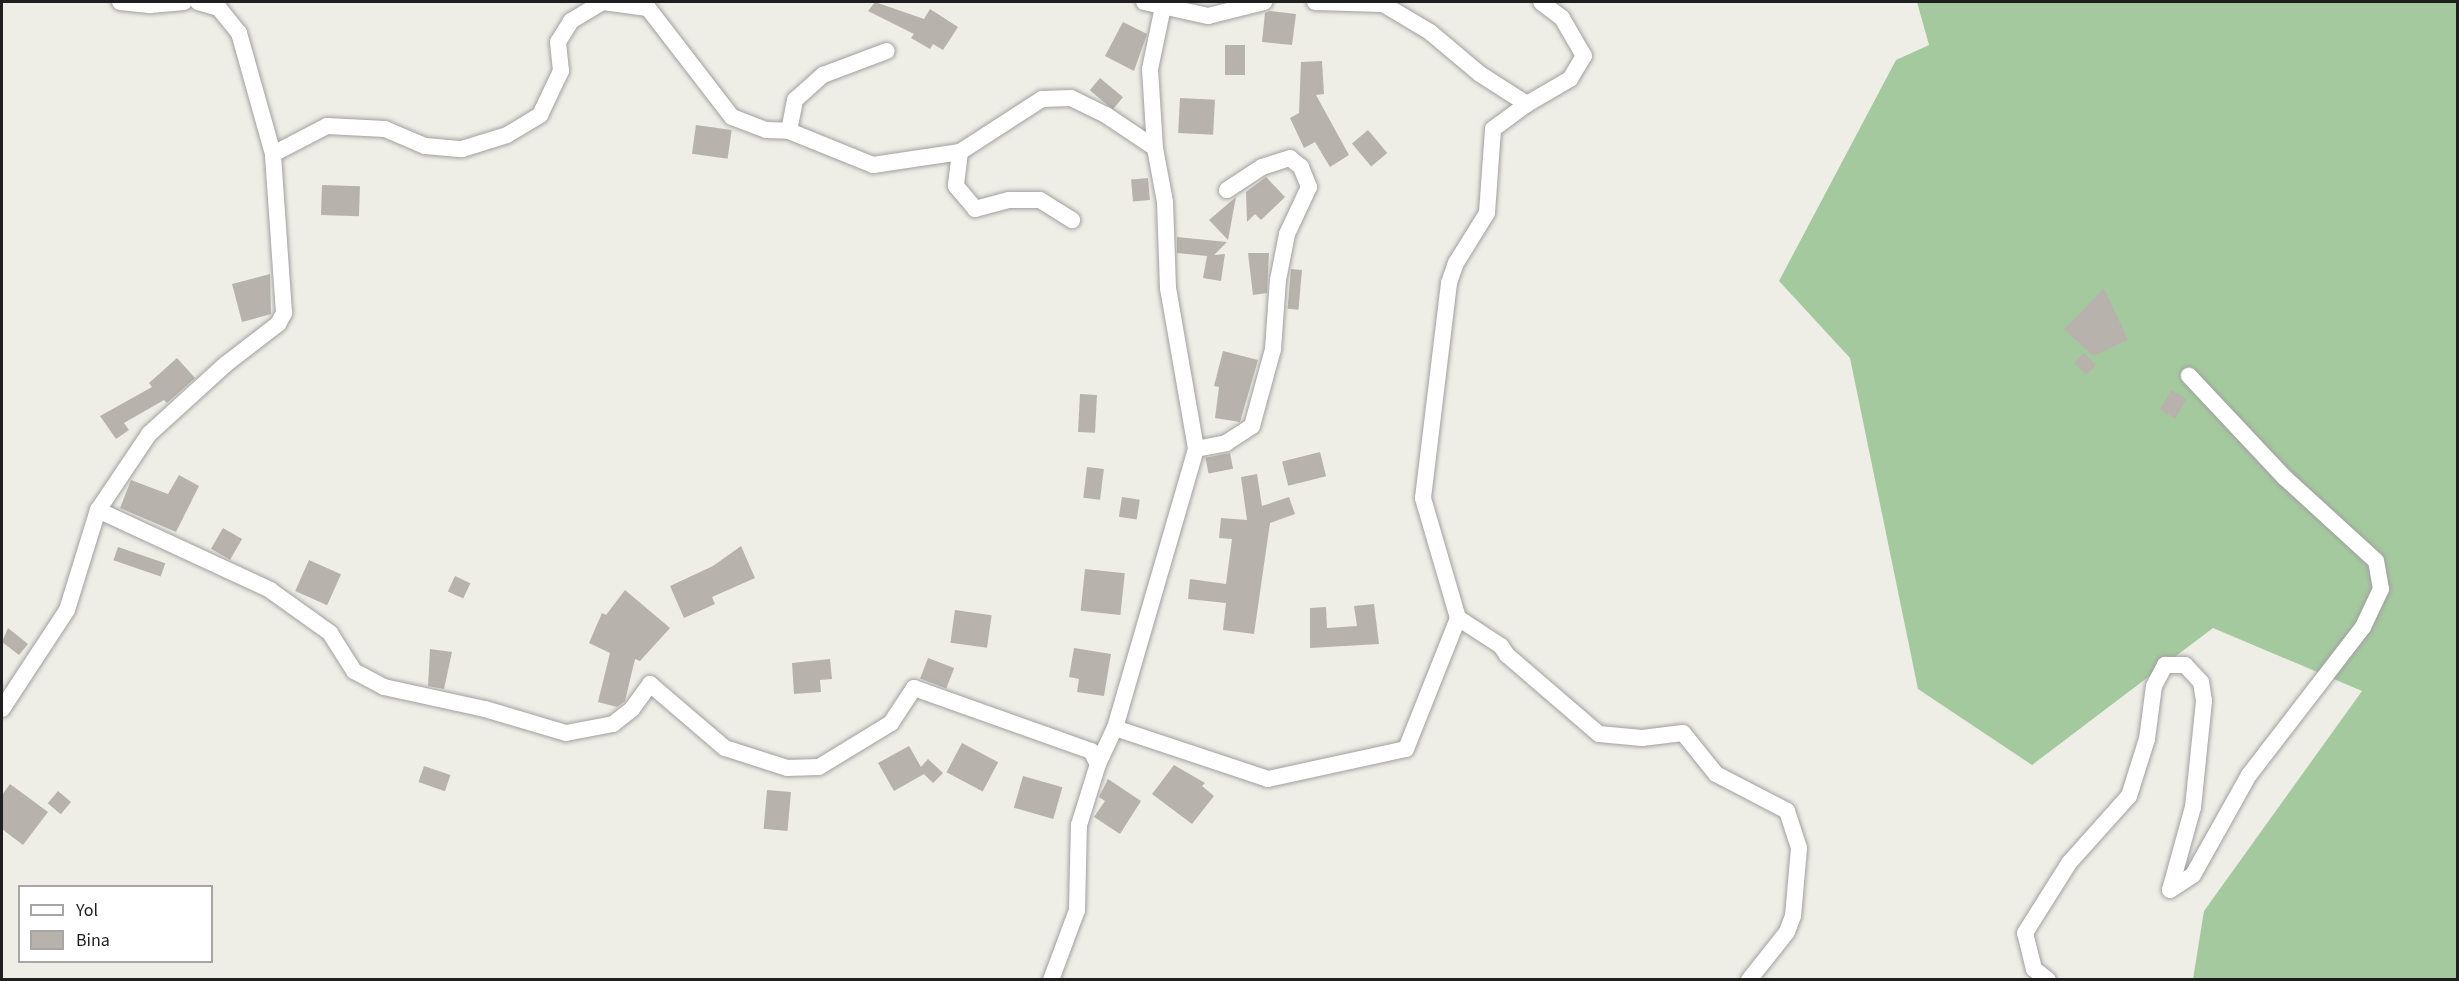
<!DOCTYPE html>
<style>
body{margin:0}
#map{position:relative;width:2459px;height:981px;overflow:hidden;background:#eeede6;font-family:"Source Sans 3",sans-serif}
div>[style]{position:absolute}
[style*='--x']{left:calc(var(--x)*1px);top:calc(var(--y)*1px);width:calc(var(--w)*1px);rotate:calc(var(--a)*1deg)}
.forest>*{inset:0;background:#a5c99f}
.building>*{inset:0;background:#b7b3ac;transform-origin:0 0}
.roads{filter:drop-shadow(0 0 2px #a0a0a0) drop-shadow(0 0 2px #a0a0a0)}
.street>*{height:16px;margin:-8px;padding:0 8px;transform-origin:8px;border-radius:8px;background:#fff}
span{translate:-50% -50%;white-space:nowrap;text-align:center;line-height:1.15;-webkit-text-stroke:6px #fff;paint-order:stroke}
.frame{position:absolute;inset:0;border:3px solid #1f1f1f;pointer-events:none}
.legend{position:absolute;left:18px;top:885px;width:195px;height:78px;box-sizing:border-box;background:#fff;border:2px solid #a5a5a5;margin:0;padding:8px 10px;list-style:none;font-size:18px;color:#1f1f1f}
.legend li{display:flex;align-items:center;gap:12px;height:30px}
.legend b{width:30px;border:2px solid #a5a5a5}
</style>
<div id="map">
<div class="forest">
<i style="clip-path:polygon(1917px 2px,2457px 2px,2457px 979px,2193px 979px,2204px 911px,2362px 691px,2213px 628px,2032px 765px,1918px 689px,1850px 358px,1779px 281px,1896px 60px,1929px 45px)"></i>
</div>
<div class="building">
<i style="clip-path:polygon(875px 2px,924px 19px,930px 9px,958px 27px,943px 50px,933px 44px,930px 49px,911px 38px,914px 34px,868px 11px)"></i>
<i style="clip-path:polygon(1269px 11px,1296px 14px,1292px 45px,1262px 42px,1265px 13px)"></i>
<i style="clip-path:polygon(1123px 22px,1147px 34px,1134px 71px,1105px 56px)"></i>
<i style="left:1225px;top:45px;width:20px;height:30px"></i>
<i style="clip-path:polygon(1322px 61px,1324px 94px,1316px 95px,1349px 155px,1330px 167px,1315px 142px,1304px 148px,1290px 118px,1299px 113px,1301px 62px)"></i>
<i style="left:1100px;top:78px;width:30px;height:16px;rotate:40deg"></i>
<i style="left:1180px;top:98px;width:35px;height:35px;rotate:3deg"></i>
<i style="left:696px;top:125px;width:36px;height:29px;rotate:8deg"></i>
<i style="left:1368px;top:130px;width:30px;height:21px;rotate:50deg"></i>
<i style="clip-path:polygon(1266px 177px,1285px 197px,1261px 220px,1255px 214px,1247px 222px,1246px 192px)"></i>
<i style="left:1148px;top:178px;width:22px;height:17px;rotate:85deg"></i>
<i style="left:322px;top:185px;width:38px;height:30px;rotate:2deg"></i>
<i style="clip-path:polygon(1236px 197px,1228px 240px,1209px 220px)"></i>
<i style="clip-path:polygon(1177px 237px,1227px 242px,1214px 255px,1225px 254px,1221px 281px,1203px 278px,1207px 256px,1177px 253px)"></i>
<i style="clip-path:polygon(1248px 253px,1269px 253px,1267px 293px,1253px 295px)"></i>
<i style="left:1291px;top:269px;width:11px;height:40px;rotate:5deg"></i>
<i style="clip-path:polygon(270px 274px,271px 314px,242px 322px,232px 284px)"></i>
<i style="clip-path:polygon(2104px 288px,2128px 340px,2093px 356px,2064px 329px)"></i>
<i style="clip-path:polygon(1223px 351px,1258px 360px,1240px 422px,1215px 418px,1219px 387px,1214px 386px)"></i>
<i style="left:2084px;top:353px;width:17px;height:14px;rotate:45deg"></i>
<i style="clip-path:polygon(177px 358px,195px 378px,167px 403px,164px 400px,124px 423px,129px 430px,116px 439px,100px 416px,152px 387px,149px 383px)"></i>
<i style="left:2171px;top:390px;width:18px;height:23px;rotate:29deg"></i>
<i style="left:1080px;top:394px;width:17px;height:38px;rotate:3deg"></i>
<i style="left:1320px;top:452px;width:25px;height:39px;rotate:76deg"></i>
<i style="left:1230px;top:453px;width:16px;height:25px;rotate:79deg"></i>
<i style="left:1087px;top:467px;width:17px;height:31px;rotate:7deg"></i>
<i style="clip-path:polygon(1257px 474px,1262px 506px,1289px 497px,1295px 514px,1270px 523px,1254px 634px,1223px 630px,1226px 603px,1188px 599px,1190px 579px,1226px 584px,1232px 539px,1219px 538px,1221px 518px,1247px 520px,1241px 477px)"></i>
<i style="clip-path:polygon(179px 475px,199px 486px,176px 532px,120px 508px,131px 480px,168px 494px)"></i>
<i style="left:1122px;top:497px;width:18px;height:20px;rotate:9deg"></i>
<i style="left:223px;top:528px;width:22px;height:24px;rotate:30deg"></i>
<i style="clip-path:polygon(741px 546px,755px 578px,712px 597px,715px 604px,684px 618px,670px 586px,713px 566px)"></i>
<i style="left:118px;top:547px;width:50px;height:14px;rotate:19deg"></i>
<i style="left:309px;top:560px;width:35px;height:34px;rotate:24deg"></i>
<i style="left:1085px;top:569px;width:40px;height:42px;rotate:6deg"></i>
<i style="left:455px;top:576px;width:17px;height:17px;rotate:25deg"></i>
<i style="clip-path:polygon(625px 590px,670px 628px,640px 661px,635px 659px,625px 701px,617px 707px,598px 702px,610px 653px,589px 643px,602px 613px,606px 615px)"></i>
<i style="clip-path:polygon(1374px 604px,1379px 644px,1310px 648px,1310px 608px,1326px 607px,1327px 628px,1357px 626px,1354px 606px)"></i>
<i style="left:955px;top:610px;width:37px;height:33px;rotate:8deg"></i>
<i style="clip-path:polygon(8px 628px,28px 644px,19px 655px,2px 642px)"></i>
<i style="clip-path:polygon(1074px 648px,1111px 654px,1104px 696px,1077px 692px,1079px 679px,1069px 677px)"></i>
<i style="clip-path:polygon(430px 649px,452px 652px,444px 689px,428px 686px)"></i>
<i style="left:928px;top:658px;width:28px;height:22px;rotate:21deg"></i>
<i style="clip-path:polygon(830px 659px,832px 679px,820px 680px,821px 692px,794px 694px,792px 663px)"></i>
<i style="left:962px;top:743px;width:41px;height:33px;rotate:28deg"></i>
<i style="clip-path:polygon(909px 746px,921px 767px,928px 759px,943px 773px,933px 783px,924px 774px,894px 791px,878px 763px)"></i>
<i style="clip-path:polygon(1174px 765px,1205px 783px,1202px 786px,1214px 796px,1192px 824px,1152px 794px)"></i>
<i style="left:424px;top:766px;width:28px;height:17px;rotate:19deg"></i>
<i style="left:1023px;top:776px;width:41px;height:33px;rotate:16deg"></i>
<i style="clip-path:polygon(1108px 779px,1141px 801px,1120px 834px,1094px 817px,1105px 801px,1099px 797px)"></i>
<i style="clip-path:polygon(10px 784px,48px 812px,23px 845px,2px 829px,2px 795px)"></i>
<i style="left:767px;top:790px;width:24px;height:39px;rotate:5deg"></i>
<i style="left:58px;top:791px;width:17px;height:16px;rotate:40deg"></i>
</div>
<div class="roads">
<div class="street">
<i style="--x:120;--y:2;--w:30;--a:6"></i>
<i style="--x:150;--y:5;--w:34;--a:-5"></i>
<i style="--x:1144;--y:2;--w:66;--a:12.3"></i>
<i style="--x:1208;--y:16;--w:58;--a:-14"></i>
<i style="--x:1164;--y:2;--w:68;--a:101.8"></i>
<i style="--x:1150;--y:69;--w:79;--a:86.4"></i>
<i style="--x:1155;--y:148;--w:55;--a:79.5"></i>
<i style="--x:1165;--y:202;--w:86;--a:88"></i>
<i style="--x:1168;--y:288;--w:163;--a:80.1"></i>
<i style="--x:1196;--y:449;--w:291;--a:106.2"></i>
<i style="--x:1115;--y:728;--w:161;--a:18.4"></i>
<i style="--x:1268;--y:779;--w:141;--a:-12.3"></i>
<i style="--x:1406;--y:749;--w:141;--a:-68.3"></i>
<i style="--x:1458;--y:618;--w:125;--a:-106.3"></i>
<i style="--x:1423;--y:498;--w:217;--a:-83.1"></i>
<i style="--x:1449;--y:283;--w:21;--a:-71"></i>
<i style="--x:1456;--y:263;--w:59;--a:-58.2"></i>
<i style="--x:1487;--y:213;--w:84;--a:-85.9"></i>
<i style="--x:1493;--y:129;--w:42;--a:-36.3"></i>
<i style="--x:1527;--y:104;--w:50;--a:-30.2"></i>
<i style="--x:1570;--y:79;--w:27;--a:-59"></i>
<i style="--x:1584;--y:56;--w:44;--a:-120.1"></i>
<i style="--x:1562;--y:18;--w:26;--a:-143"></i>
<i style="--x:1315;--y:2;--w:68;--a:1.7"></i>
<i style="--x:1383;--y:4;--w:55;--a:30.8"></i>
<i style="--x:1430;--y:32;--w:65;--a:40"></i>
<i style="--x:1480;--y:74;--w:56;--a:32.6"></i>
<i style="--x:789;--y:131;--w:32;--a:-79"></i>
<i style="--x:795;--y:100;--w:38;--a:-42"></i>
<i style="--x:823;--y:75;--w:68;--a:-20.6"></i>
<i style="--x:960;--y:152;--w:34;--a:97"></i>
<i style="--x:956;--y:186;--w:30;--a:50"></i>
<i style="--x:975;--y:209;--w:35;--a:-15"></i>
<i style="--x:1009;--y:200;--w:31;--a:0"></i>
<i style="--x:1040;--y:200;--w:38;--a:32"></i>
<i style="--x:273;--y:154;--w:61;--a:-27.4"></i>
<i style="--x:327;--y:126;--w:58;--a:3"></i>
<i style="--x:385;--y:129;--w:43;--a:23"></i>
<i style="--x:425;--y:146;--w:37;--a:5"></i>
<i style="--x:462;--y:149;--w:47;--a:-17.3"></i>
<i style="--x:507;--y:135;--w:39;--a:-31"></i>
<i style="--x:540;--y:115;--w:49;--a:-64.5"></i>
<i style="--x:561;--y:71;--w:29;--a:-96"></i>
<i style="--x:558;--y:42;--w:25;--a:-58"></i>
<i style="--x:571;--y:21;--w:37;--a:-31"></i>
<i style="--x:603;--y:2;--w:45;--a:7.6"></i>
<i style="--x:648;--y:8;--w:138;--a:52.4"></i>
<i style="--x:732;--y:117;--w:36;--a:21"></i>
<i style="--x:766;--y:130;--w:23;--a:2"></i>
<i style="--x:789;--y:131;--w:91;--a:22"></i>
<i style="--x:873;--y:165;--w:88;--a:-8.5"></i>
<i style="--x:960;--y:152;--w:98;--a:-32.9"></i>
<i style="--x:1042;--y:99;--w:29;--a:-2"></i>
<i style="--x:1071;--y:98;--w:39;--a:26"></i>
<i style="--x:1106;--y:115;--w:59;--a:34"></i>
<i style="--x:1196;--y:449;--w:31;--a:-11"></i>
<i style="--x:1226;--y:443;--w:31;--a:-33"></i>
<i style="--x:1252;--y:426;--w:80;--a:-74.7"></i>
<i style="--x:1273;--y:349;--w:69;--a:-85.9"></i>
<i style="--x:1278;--y:280;--w:47;--a:-78.9"></i>
<i style="--x:1287;--y:234;--w:52;--a:-64.9"></i>
<i style="--x:1309;--y:187;--w:22;--a:-112"></i>
<i style="--x:1301;--y:167;--w:14;--a:-141"></i>
<i style="--x:1290;--y:158;--w:29;--a:162"></i>
<i style="--x:1262;--y:167;--w:42;--a:146.7"></i>
<i style="--x:98;--y:510;--w:190;--a:24.9"></i>
<i style="--x:270;--y:590;--w:74;--a:35.6"></i>
<i style="--x:330;--y:633;--w:45;--a:57.7"></i>
<i style="--x:354;--y:671;--w:34;--a:28"></i>
<i style="--x:384;--y:687;--w:103;--a:12.3"></i>
<i style="--x:485;--y:709;--w:84;--a:16.5"></i>
<i style="--x:566;--y:733;--w:48;--a:-10.8"></i>
<i style="--x:613;--y:724;--w:24;--a:-38"></i>
<i style="--x:632;--y:709;--w:31;--a:-54"></i>
<i style="--x:650;--y:684;--w:99;--a:40.5"></i>
<i style="--x:725;--y:748;--w:65;--a:17.9"></i>
<i style="--x:787;--y:768;--w:32;--a:-2"></i>
<i style="--x:819;--y:767;--w:84;--a:-31.4"></i>
<i style="--x:891;--y:723;--w:42;--a:-56.7"></i>
<i style="--x:914;--y:688;--w:188;--a:19.6"></i>
<i style="--x:1091;--y:751;--w:15;--a:62"></i>
<i style="--x:1458;--y:618;--w:51;--a:33.1"></i>
<i style="--x:1501;--y:646;--w:11;--a:56"></i>
<i style="--x:1507;--y:655;--w:121;--a:40.7"></i>
<i style="--x:1599;--y:734;--w:43;--a:5.3"></i>
<i style="--x:1642;--y:738;--w:41;--a:-7"></i>
<i style="--x:1683;--y:733;--w:53;--a:51.2"></i>
<i style="--x:1716;--y:774;--w:80;--a:27.5"></i>
<i style="--x:1787;--y:811;--w:39;--a:72"></i>
<i style="--x:1799;--y:848;--w:68;--a:95"></i>
<i style="--x:1793;--y:916;--w:17;--a:111"></i>
<i style="--x:1787;--y:932;--w:61;--a:128.4"></i>
<i style="--x:2;--y:709;--w:118;--a:-56.7"></i>
<i style="--x:67;--y:610;--w:105;--a:-72.8"></i>
<i style="--x:98;--y:510;--w:92;--a:-56.1"></i>
<i style="--x:149;--y:434;--w:104;--a:-42.3"></i>
<i style="--x:226;--y:364;--w:66;--a:-37.6"></i>
<i style="--x:278;--y:324;--w:13;--a:-61"></i>
<i style="--x:284;--y:313;--w:159;--a:-94"></i>
<i style="--x:273;--y:154;--w:126;--a:-105.7"></i>
<i style="--x:239;--y:33;--w:32;--a:-129"></i>
<i style="--x:219;--y:8;--w:22;--a:-164"></i>
<i style="--x:1051;--y:980;--w:75;--a:-69.6"></i>
<i style="--x:1077;--y:910;--w:85;--a:-88.7"></i>
<i style="--x:1079;--y:825;--w:64;--a:-72.7"></i>
<i style="--x:1098;--y:764;--w:40;--a:-65"></i>
<i style="--x:2048;--y:980;--w:18;--a:-142"></i>
<i style="--x:2034;--y:969;--w:37;--a:-104"></i>
<i style="--x:2025;--y:933;--w:83;--a:-57.8"></i>
<i style="--x:2069;--y:863;--w:90;--a:-48.2"></i>
<i style="--x:2129;--y:796;--w:60;--a:-72.5"></i>
<i style="--x:2147;--y:739;--w:53;--a:-82.5"></i>
<i style="--x:2154;--y:686;--w:24;--a:-62"></i>
<i style="--x:2165;--y:665;--w:20;--a:0"></i>
<i style="--x:2185;--y:665;--w:23;--a:47"></i>
<i style="--x:2201;--y:682;--w:19;--a:81"></i>
<i style="--x:2204;--y:701;--w:107;--a:95.9"></i>
<i style="--x:2193;--y:807;--w:86;--a:105.5"></i>
<i style="--x:2170;--y:890;--w:27;--a:-33"></i>
<i style="--x:2193;--y:875;--w:115;--a:-60.8"></i>
<i style="--x:2249;--y:775;--w:187;--a:-52.4"></i>
<i style="--x:2363;--y:627;--w:42;--a:-64.7"></i>
<i style="--x:2381;--y:589;--w:28;--a:-100"></i>
<i style="--x:2376;--y:561;--w:125;--a:-137.6"></i>
<i style="--x:2284;--y:477;--w:139;--a:-133.2"></i>
</div>
</div>
<div class="frame"></div>
<ul class="legend">
<li><b style="height:8px;background:#fff"></b>Yol</li>
<li><b style="height:16px;background:#b7b3ac"></b>Bina</li>
</ul>
</div>
